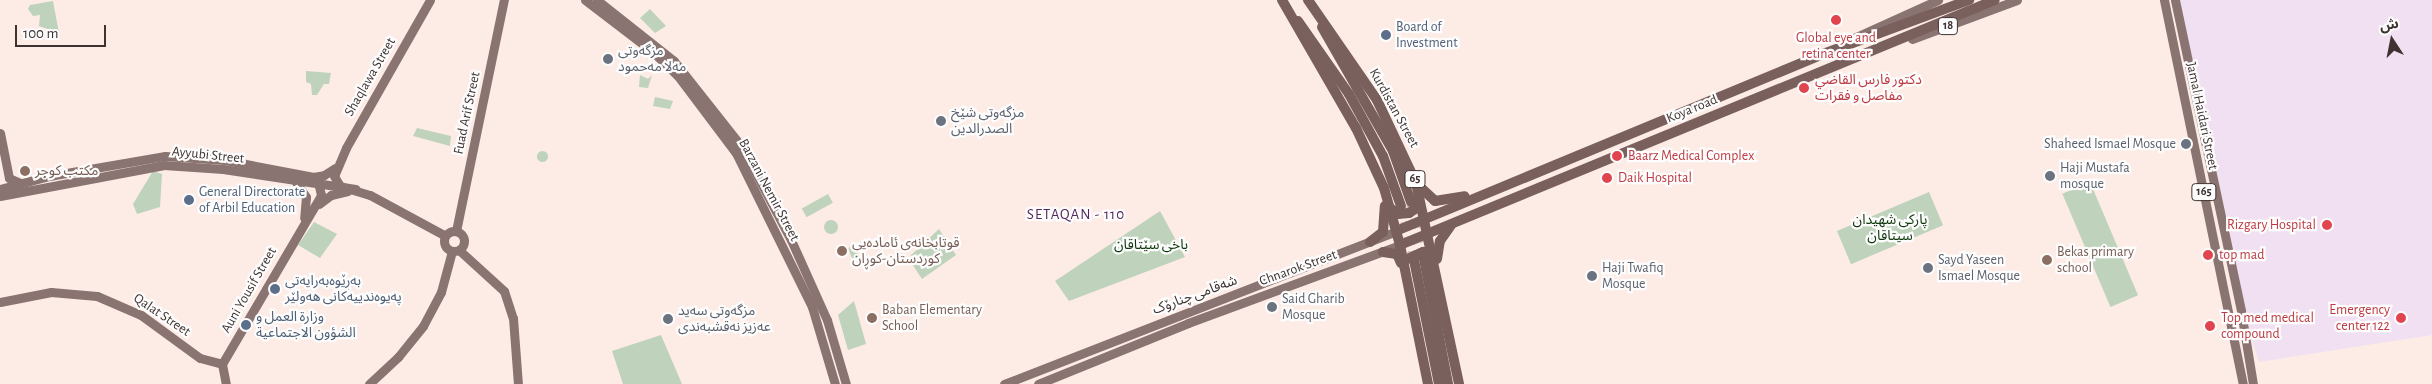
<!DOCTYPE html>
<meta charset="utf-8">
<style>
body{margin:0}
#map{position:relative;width:2432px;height:384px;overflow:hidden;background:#fdece6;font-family:"Alegreya Sans","Noto Sans Arabic",sans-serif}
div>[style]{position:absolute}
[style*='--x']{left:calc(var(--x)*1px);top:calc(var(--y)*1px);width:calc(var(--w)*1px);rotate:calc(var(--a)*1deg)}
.medical>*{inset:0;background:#f1e0f1}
.green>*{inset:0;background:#bed2bc;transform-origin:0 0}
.round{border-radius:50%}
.highway-tunnel>*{height:10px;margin-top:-5px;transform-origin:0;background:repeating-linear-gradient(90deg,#d7c7c2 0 10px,transparent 0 15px)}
.major>*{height:9px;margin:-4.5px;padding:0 4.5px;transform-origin:4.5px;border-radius:4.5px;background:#8a7471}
.major>.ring{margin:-4.5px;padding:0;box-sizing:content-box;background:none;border:9px solid #8a7471;border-radius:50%}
.highway>*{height:10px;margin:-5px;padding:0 5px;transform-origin:5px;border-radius:5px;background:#79605d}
.dots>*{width:14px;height:14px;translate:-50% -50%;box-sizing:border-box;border:2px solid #fdfdfd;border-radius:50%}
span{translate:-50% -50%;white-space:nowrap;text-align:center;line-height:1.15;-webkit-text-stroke:4.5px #fdfdfd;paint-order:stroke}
.shield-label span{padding:1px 4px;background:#fdfdfd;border:1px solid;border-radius:4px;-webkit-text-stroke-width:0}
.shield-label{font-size:12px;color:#3e3330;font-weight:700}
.service-label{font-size:14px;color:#4e5e75}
.left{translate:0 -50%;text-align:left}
.health-label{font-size:14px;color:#be3a42}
.right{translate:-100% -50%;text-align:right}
.worship-label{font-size:14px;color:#5b616d}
.street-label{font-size:14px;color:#3e3330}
.education-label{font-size:14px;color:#785e54}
.park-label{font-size:14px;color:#0e370d}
.neighbourhood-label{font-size:15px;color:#54285c;letter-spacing:1px}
.north{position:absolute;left:2367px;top:15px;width:50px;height:50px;-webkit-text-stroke:4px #fdfdfd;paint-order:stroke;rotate:349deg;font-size:14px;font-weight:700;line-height:20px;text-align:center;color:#3e3330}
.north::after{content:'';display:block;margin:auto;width:18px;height:22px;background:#3e3330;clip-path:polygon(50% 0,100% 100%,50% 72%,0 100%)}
.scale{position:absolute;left:15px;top:25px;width:91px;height:22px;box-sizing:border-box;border:2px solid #3e3330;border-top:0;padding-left:6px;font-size:15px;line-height:18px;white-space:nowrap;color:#3e3330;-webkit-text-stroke:4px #fdfdfd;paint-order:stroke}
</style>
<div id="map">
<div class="medical">
<i style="clip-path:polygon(2180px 0,2432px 0,2432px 335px,2259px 362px,2237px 293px,2207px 158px)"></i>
</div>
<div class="green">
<i style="clip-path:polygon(53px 1px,59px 33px,39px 26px,40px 15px,33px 16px,28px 9px,30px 5px)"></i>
<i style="clip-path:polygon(650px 9px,666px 26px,655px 33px,640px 18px)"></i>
<i style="clip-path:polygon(306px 71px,331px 73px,329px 84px,324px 84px,317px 95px,312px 95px,311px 84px,306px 82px)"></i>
<i style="clip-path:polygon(640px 75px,648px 79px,652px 75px,648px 88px,639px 87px)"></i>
<i style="clip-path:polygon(655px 97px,673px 101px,670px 109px,653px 106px)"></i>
<i style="clip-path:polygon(417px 128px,451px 136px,450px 146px,413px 136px)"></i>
<i class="round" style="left:536.5px;top:150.5px;width:11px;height:11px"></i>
<i style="clip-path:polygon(153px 171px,162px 174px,160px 207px,137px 214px,133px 204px)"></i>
<i style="left:2090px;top:182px;width:123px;height:30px;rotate:67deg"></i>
<i style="left:1929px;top:192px;width:36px;height:100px;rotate:67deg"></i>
<i style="left:828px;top:194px;width:10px;height:30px;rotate:61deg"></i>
<i style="clip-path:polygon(1160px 211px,1185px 257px,1069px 301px,1055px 281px)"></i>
<i class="round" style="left:824px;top:220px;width:14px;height:14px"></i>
<i style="clip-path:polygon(314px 222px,337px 234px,320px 258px,298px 245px)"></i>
<i style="clip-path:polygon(939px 229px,956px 255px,922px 279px,908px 258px)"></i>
<i style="clip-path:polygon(854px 246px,860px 259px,853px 261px,848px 248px)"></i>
<i style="clip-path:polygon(854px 301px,866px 344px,848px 350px,838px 315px)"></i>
<i style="clip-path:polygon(661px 335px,682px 384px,623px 384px,612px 351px)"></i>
</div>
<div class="highway-tunnel">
<i style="--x:1411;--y:204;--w:57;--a:76.7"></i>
<i style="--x:1401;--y:207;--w:55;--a:76.2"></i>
</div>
<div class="major">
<i style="--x:430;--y:0;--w:170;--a:119.6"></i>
<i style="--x:346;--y:148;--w:30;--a:113"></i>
<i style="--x:334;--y:176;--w:12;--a:59"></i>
<i style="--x:340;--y:186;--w:31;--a:17"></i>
<i style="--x:370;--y:195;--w:84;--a:28.4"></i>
<i style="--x:585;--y:0;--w:86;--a:37.4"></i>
<i style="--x:653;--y:52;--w:35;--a:44"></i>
<i style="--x:678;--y:76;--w:96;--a:53"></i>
<i style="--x:736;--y:153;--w:172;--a:63.7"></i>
<i style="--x:812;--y:307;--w:80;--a:73.4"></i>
<i style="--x:597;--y:0;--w:98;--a:38.4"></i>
<i style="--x:674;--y:61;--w:110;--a:51.7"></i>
<i style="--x:742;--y:147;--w:105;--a:62.2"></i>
<i style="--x:791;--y:240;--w:88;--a:65.8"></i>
<i style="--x:827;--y:320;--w:67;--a:73.5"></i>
<i style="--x:2164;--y:0;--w:392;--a:78.4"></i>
<i style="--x:2175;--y:0;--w:318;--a:78"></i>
<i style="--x:2241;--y:311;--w:74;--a:80.7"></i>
<i style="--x:1912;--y:39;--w:112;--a:-20.4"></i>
<i style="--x:1847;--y:41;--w:100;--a:-24.3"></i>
<i style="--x:0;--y:133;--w:46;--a:78.7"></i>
<i style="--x:9;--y:178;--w:12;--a:24"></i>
<i style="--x:296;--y:182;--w:18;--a:56"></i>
<i style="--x:306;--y:197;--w:21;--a:95"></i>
<i style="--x:0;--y:189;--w:51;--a:-14.9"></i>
<i style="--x:49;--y:176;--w:118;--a:-9.8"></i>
<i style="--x:165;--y:156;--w:60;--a:3.8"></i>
<i style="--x:225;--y:160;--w:90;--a:10.9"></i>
<i style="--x:313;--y:177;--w:11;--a:-10"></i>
<i style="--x:324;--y:175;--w:13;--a:-32"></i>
<i style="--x:0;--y:196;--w:167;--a:-10.7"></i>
<i style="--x:164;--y:165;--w:59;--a:3.9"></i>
<i style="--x:223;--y:169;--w:134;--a:8.6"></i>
<i style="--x:319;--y:204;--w:15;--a:-37"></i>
<i style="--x:331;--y:195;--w:17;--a:-13"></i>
<i class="ring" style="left:444px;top:231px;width:11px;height:11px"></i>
<i style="--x:456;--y:231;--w:236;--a:-78.3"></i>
<i style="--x:459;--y:250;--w:61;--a:42.3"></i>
<i style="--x:504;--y:291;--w:28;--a:72"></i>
<i style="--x:513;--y:318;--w:66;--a:85.7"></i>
<i style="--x:0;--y:302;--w:52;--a:-11.1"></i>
<i style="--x:51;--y:292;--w:46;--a:5"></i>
<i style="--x:97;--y:296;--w:48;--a:23.4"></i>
<i style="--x:141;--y:315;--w:73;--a:36.1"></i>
<i style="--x:200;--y:358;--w:23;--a:15"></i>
<i style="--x:222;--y:364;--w:196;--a:-59.6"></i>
<i style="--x:321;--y:195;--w:13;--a:-103"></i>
<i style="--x:222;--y:364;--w:20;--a:79"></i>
<i style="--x:369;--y:384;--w:40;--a:-43"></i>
<i style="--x:398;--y:357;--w:40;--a:-51"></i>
<i style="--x:423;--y:326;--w:38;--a:-62"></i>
<i style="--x:441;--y:292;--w:42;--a:-75"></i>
<i style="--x:1004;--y:384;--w:421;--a:-21.3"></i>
<i style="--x:1038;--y:384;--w:162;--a:-22.1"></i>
<i style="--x:1188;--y:323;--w:226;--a:-20.2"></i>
</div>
<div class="highway">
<i style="--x:1282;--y:0;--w:148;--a:60"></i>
<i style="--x:1356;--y:128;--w:66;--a:65"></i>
<i style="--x:1384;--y:188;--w:59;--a:74.3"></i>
<i style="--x:1400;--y:245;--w:142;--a:78.6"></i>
<i style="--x:1308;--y:0;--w:121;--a:55.4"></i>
<i style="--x:1377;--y:100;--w:92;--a:64.8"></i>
<i style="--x:1416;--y:183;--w:206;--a:77.9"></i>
<i style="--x:1298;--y:21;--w:89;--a:55.1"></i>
<i style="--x:1349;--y:94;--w:71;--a:61.3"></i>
<i style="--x:1383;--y:156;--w:53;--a:70.2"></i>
<i style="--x:1322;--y:27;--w:143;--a:60.2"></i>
<i style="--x:1393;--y:151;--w:54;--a:70.6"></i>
<i style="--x:1419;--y:186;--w:22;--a:43"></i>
<i style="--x:1435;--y:201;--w:30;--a:-9"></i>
<i style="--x:1390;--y:208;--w:10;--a:37"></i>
<i style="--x:1398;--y:214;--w:11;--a:-5"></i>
<i style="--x:1409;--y:213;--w:11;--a:-34"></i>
<i style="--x:1418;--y:207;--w:10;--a:-84"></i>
<i style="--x:1396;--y:231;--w:462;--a:-22.5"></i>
<i style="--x:1823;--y:54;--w:156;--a:-20.3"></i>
<i style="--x:1370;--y:242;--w:16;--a:-38"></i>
<i style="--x:1383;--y:232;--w:26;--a:-86"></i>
<i style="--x:1400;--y:245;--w:643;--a:-22.38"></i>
<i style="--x:1383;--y:252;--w:14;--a:8"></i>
<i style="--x:1397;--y:254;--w:10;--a:66"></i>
<i style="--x:1424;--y:259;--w:127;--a:79.1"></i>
<i style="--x:1437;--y:259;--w:18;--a:-81"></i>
<i style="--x:1440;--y:241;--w:19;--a:-55"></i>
<i style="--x:1405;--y:260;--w:20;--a:-24"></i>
<i style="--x:1423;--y:252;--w:7;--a:16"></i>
<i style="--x:1430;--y:254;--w:4;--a:63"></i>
<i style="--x:1414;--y:260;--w:126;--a:78.6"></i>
</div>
<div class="dots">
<i style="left:1836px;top:20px;background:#e0444e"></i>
<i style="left:1386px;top:35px;background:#5c6f8a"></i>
<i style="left:608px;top:59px;background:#6b7280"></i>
<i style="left:1804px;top:88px;background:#e0444e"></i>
<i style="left:941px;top:121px;background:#6b7280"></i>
<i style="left:2186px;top:144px;background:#6b7280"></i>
<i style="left:1617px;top:156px;background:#e0444e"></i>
<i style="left:25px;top:171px;background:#8d6e63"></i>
<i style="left:2050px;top:176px;background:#6b7280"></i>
<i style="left:1607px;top:178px;background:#e0444e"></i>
<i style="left:189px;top:200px;background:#5c6f8a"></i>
<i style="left:2327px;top:225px;background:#e0444e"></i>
<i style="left:842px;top:251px;background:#8d6e63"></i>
<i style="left:2208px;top:255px;background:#e0444e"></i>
<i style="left:2047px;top:260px;background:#8d6e63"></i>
<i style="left:1928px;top:268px;background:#6b7280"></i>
<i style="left:1592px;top:276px;background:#6b7280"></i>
<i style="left:275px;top:289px;background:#5c6f8a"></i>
<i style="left:1272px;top:307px;background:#6b7280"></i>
<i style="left:872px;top:318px;background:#8d6e63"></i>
<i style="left:2401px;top:318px;background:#e0444e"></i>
<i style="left:668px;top:319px;background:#6b7280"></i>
<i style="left:246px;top:325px;background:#5c6f8a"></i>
<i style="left:2210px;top:326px;background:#e0444e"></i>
</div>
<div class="shield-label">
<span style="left:1948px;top:26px">18</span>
<span style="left:1415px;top:179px">65</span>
<span style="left:2204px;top:192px">165</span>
</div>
<div class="service-label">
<span class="left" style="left:1396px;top:35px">Board of<br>Investment</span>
<span class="left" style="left:199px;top:200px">General Directorate<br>of Arbil Education</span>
<span class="left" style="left:285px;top:289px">بەڕێوەبەرایەتی<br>پەیوەندییەکانی هەولێر</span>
<span class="left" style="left:256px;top:325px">وزارة العمل و<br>الشؤون الاجتماعية</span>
</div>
<div class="health-label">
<span style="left:1836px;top:46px">Global eye and<br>retina center</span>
<span class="left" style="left:1815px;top:88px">دكتور فارس القاضي<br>مفاصل و فقرات</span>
<span class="left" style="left:1628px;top:156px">Baarz Medical Complex</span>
<span class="left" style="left:1618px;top:178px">Daik Hospital</span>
<span class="right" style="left:2316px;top:225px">Rizgary Hospital</span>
<span class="left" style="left:2219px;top:255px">top mad</span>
<span class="right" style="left:2390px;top:318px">Emergency<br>center 122</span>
<span class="left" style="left:2221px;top:326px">Top med medical<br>compound</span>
</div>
<div class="worship-label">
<span class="left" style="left:618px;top:59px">مزگەوتی<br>مەلا مەحمود</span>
<span class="left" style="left:951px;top:121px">مزگەوتی شێخ<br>الصدرالدين</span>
<span class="right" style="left:2176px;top:144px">Shaheed Ismael Mosque</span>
<span class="left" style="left:2060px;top:176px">Haji Mustafa<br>mosque</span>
<span class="left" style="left:1938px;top:268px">Sayd Yaseen<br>Ismael Mosque</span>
<span class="left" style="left:1602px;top:276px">Haji Twafiq<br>Mosque</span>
<span class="left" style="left:1282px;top:307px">Said Gharib<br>Mosque</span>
<span class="left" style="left:678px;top:319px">مزگەوتی سەید<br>عەزیز نەقشبەندی</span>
</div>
<div class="street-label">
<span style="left:370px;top:77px;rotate:-60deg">Shaqlawa Street</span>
<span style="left:1394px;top:108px;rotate:61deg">Kurdistan Street</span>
<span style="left:1692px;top:109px;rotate:-22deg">Koya road</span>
<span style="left:467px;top:113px;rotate:-78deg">Fuad Arif Street</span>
<span style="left:2202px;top:116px;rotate:78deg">Jamal Haidari Street</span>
<span style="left:208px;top:155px;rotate:6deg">Ayyubi Street</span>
<span style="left:769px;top:190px;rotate:62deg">Barzani Nemir Street</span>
<span style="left:1298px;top:268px;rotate:-20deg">Chnarok Street</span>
<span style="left:249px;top:290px;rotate:-60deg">Auni Yousif Street</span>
<span style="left:1195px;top:295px;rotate:-20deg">شەقامی چنارۆک</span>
<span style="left:162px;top:315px;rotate:34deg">Qalat Street</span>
</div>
<div class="education-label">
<span class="left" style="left:35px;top:171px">مكتب كوجر</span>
<span class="left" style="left:852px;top:251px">قوتابخانەی ئامادەیی<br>کوردستان-کوڕان</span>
<span class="left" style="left:2057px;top:260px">Bekas primary<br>school</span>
<span class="left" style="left:882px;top:318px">Baban Elementary<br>School</span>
</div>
<div class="park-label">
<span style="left:1890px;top:228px">پارکی شهیدان<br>سیتاقان</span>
<span style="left:1151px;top:245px">باخی سێتاقان</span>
</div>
<div class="neighbourhood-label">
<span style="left:1076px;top:215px">SETAQAN - 110</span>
</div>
<div class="north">ش</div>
<div class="scale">100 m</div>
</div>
